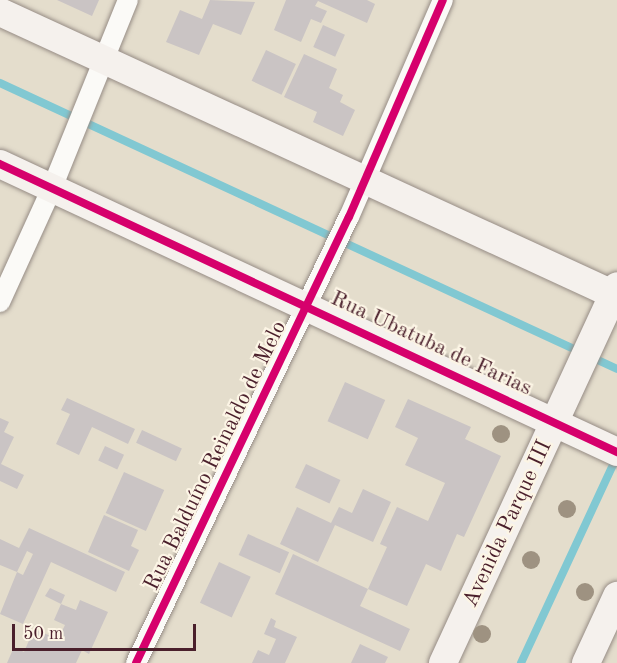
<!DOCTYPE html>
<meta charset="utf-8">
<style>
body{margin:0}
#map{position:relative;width:617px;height:663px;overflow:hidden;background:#e4ddcc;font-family:"Old Standard TT",serif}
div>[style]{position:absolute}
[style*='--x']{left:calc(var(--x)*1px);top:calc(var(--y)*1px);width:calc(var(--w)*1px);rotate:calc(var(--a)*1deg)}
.stream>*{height:8px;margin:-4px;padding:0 4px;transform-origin:4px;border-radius:4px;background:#81c8d2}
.building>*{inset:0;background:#cac4c4;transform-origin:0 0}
.roads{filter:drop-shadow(0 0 2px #968c85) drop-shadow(0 0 2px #968c85)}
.street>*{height:20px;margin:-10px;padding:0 10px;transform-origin:10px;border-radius:10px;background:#fbfaf7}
.secondary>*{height:28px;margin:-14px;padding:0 14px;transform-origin:14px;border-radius:14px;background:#f5f1ed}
.cycleway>*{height:8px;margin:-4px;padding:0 4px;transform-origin:4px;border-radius:4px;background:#d6006c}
.trees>*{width:18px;height:18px;margin:-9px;border-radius:50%;background:#9e9281}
span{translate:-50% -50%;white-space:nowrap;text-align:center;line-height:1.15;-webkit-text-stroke:4.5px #fcf5e5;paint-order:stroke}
.street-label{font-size:22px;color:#4a1f2b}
.scale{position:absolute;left:12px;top:624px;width:184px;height:27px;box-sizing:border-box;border:3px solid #4a1f2b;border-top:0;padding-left:8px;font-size:18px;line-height:21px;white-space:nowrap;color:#4a1f2b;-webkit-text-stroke:4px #fcf5e5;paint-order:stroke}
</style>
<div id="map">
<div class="stream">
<i style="--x:0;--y:83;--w:680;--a:24.87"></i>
<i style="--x:521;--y:663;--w:226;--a:-65.1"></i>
</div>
<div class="building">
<i style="clip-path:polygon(57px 0,99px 0,92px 16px)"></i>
<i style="clip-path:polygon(210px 0,255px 2px,241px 35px,213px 24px,199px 55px,166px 42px,180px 10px,202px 19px)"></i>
<i style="clip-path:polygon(286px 0,367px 0,375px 4px,367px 23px,318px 1px,315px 6px,327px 11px,321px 23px,311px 19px,301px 42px,274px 30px)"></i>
<i style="left:323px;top:25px;width:24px;height:24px;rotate:24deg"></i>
<i style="left:266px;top:50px;width:33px;height:34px;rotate:25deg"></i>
<i style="clip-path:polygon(304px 54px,337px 69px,329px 88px,343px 95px,340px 102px,355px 110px,343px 136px,313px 122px,317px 112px,284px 97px)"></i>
<i style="left:345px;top:382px;width:44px;height:43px;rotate:24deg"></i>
<i style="clip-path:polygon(67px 398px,135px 429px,128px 444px,92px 427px,79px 455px,56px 444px,70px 414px,61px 410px)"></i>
<i style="clip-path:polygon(408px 399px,471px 427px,465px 439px,501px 456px,464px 537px,457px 534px,441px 571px,426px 564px,407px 606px,368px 589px,360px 606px,410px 629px,400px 651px,275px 594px,293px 554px,368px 589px,387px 547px,380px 544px,397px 507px,428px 521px,445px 483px,405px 465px,418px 438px,395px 427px)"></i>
<i style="clip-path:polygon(0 418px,9px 422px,4px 432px,14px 437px,1px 464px,24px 475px,17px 489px,0 481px)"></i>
<i style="left:142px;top:430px;width:44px;height:14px;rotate:25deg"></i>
<i style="left:105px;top:446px;width:21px;height:16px;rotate:25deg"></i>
<i style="left:306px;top:464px;width:38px;height:26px;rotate:25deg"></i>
<i style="left:124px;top:472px;width:44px;height:45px;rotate:24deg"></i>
<i style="clip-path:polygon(363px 489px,391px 502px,373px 542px,335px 525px,318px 562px,280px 544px,297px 507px,331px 523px,339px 507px,352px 513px)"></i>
<i style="clip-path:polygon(104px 515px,138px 530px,131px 546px,139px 550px,129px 571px,88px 552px)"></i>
<i style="clip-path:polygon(29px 528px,125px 572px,116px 592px,51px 562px,23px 624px,0 614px,17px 572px,23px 575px,33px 554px,27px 551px,17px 572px,0 565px,0 539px,19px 548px)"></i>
<i style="left:248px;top:534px;width:45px;height:23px;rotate:24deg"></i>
<i style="left:219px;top:562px;width:35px;height:45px;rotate:25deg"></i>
<i style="clip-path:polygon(50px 588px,65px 595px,61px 604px,76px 610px,80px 600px,108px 612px,89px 654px,82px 650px,76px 663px,7px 663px,14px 647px,24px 652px,34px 629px,58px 639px,65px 625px,54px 620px,61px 604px,45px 596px)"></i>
<i style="clip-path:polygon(271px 618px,276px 621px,274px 627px,297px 637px,285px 663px,252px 663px,258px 650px,269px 655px,276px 639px,264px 634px)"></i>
<i style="clip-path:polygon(360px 644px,388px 657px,385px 663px,351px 663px)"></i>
</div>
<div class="roads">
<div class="street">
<i style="--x:0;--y:302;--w:125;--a:-65.5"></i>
<i style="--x:52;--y:188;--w:203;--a:-68"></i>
<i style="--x:136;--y:663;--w:494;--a:-64.5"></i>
<i style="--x:349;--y:217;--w:236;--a:-66.6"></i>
</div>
<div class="secondary">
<i style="--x:0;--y:12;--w:679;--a:24.72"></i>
<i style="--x:0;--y:164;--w:681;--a:25.02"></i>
<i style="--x:443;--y:663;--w:415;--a:-65.2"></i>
<i style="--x:586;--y:663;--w:74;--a:-65.2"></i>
</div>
</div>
<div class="cycleway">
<i style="--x:0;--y:164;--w:681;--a:25.02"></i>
<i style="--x:136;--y:663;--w:494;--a:-64.5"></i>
<i style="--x:349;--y:217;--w:236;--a:-66.6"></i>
</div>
<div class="trees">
<i style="left:501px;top:434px"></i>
<i style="left:567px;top:509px"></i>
<i style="left:531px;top:560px"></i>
<i style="left:585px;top:592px"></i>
<i style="left:482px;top:634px"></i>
</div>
<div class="street-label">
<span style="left:431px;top:344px;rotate:25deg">Rua Ubatuba de Farias</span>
<span style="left:216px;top:456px;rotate:-64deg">Rua Balduíno Reinaldo de Melo</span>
<span style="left:508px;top:524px;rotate:-65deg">Avenida Parque III</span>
</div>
<div class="scale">50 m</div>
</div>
